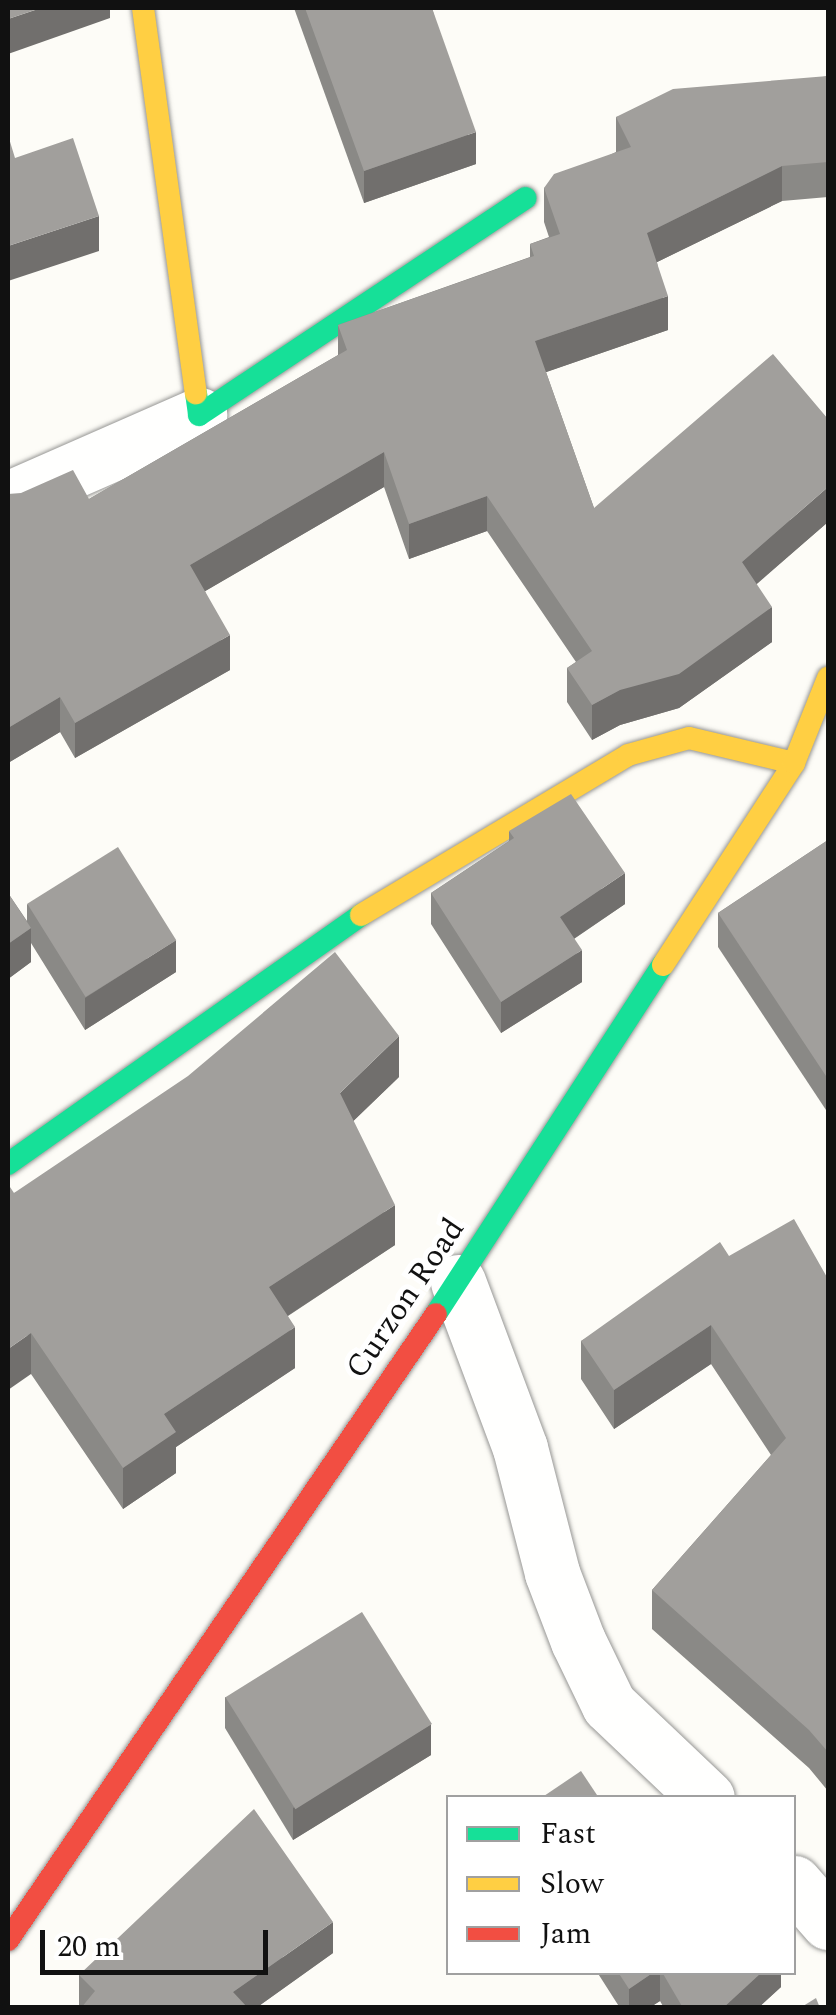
<!DOCTYPE html>
<style>
body{margin:0}
#map{position:relative;width:836px;height:2015px;overflow:hidden;background:#fdfcf7;font-family:Spectral,serif}
div>[style]{position:absolute}
[style*='--x']{left:calc(var(--x)*1px);top:calc(var(--y)*1px);width:calc(var(--w)*1px);rotate:calc(var(--a)*1deg)}
.roads{filter:drop-shadow(0 0 2px #979795) drop-shadow(0 0 2px #979795)}
.street>*{height:55px;margin:-27.5px;padding:0 27.5px;transform-origin:27.5px;border-radius:27.5px;background:#fffffe}
.fast>*{height:22px;margin:-11px;padding:0 11px;transform-origin:11px;border-radius:11px;background:#16e098}
.slow>*{height:22px;margin:-11px;padding:0 11px;transform-origin:11px;border-radius:11px;background:#ffcf43}
.jam>*{height:22px;margin:-11px;padding:0 11px;transform-origin:11px;border-radius:11px;background:#f24e42}
.wall>*{inset:0;background:#8a8986}
.shaded-wall>*{inset:0;background:#716f6d}
.building>*{inset:0;background:#a19f9c;transform-origin:0 0}
span{translate:-50% -50%;white-space:nowrap;text-align:center;line-height:1.15;-webkit-text-stroke:10px #fff;paint-order:stroke}
.street-label{font-size:32px;color:#111}
.frame{position:absolute;inset:0;border:10px solid #111;pointer-events:none}
.legend{position:absolute;left:446px;top:1795px;width:350px;height:180px;box-sizing:border-box;background:#fff;border:2px solid #a0a0a0;margin:0;padding:12px 18px;list-style:none;font-size:30px;color:#111}
.legend li{display:flex;align-items:center;gap:20px;height:50px}
.legend b{width:50px;border:2px solid #a0a0a0}
.scale{position:absolute;left:40px;top:1930px;width:228px;height:45px;box-sizing:border-box;border:5px solid #111;border-top:0;padding-left:12px;font-size:30px;line-height:35px;white-space:nowrap;color:#111;-webkit-text-stroke:8px #fff;paint-order:stroke}
</style>
<div id="map">
<div class="roads">
<div class="street">
<i style="--x:8;--y:499;--w:209;--a:-23.7"></i>
<i style="--x:458;--y:1282;--w:177;--a:69.5"></i>
<i style="--x:520;--y:1448;--w:129;--a:75.6"></i>
<i style="--x:552;--y:1573;--w:73;--a:69.1"></i>
<i style="--x:578;--y:1641;--w:71;--a:64.2"></i>
<i style="--x:609;--y:1705;--w:135;--a:43.5"></i>
<i style="--x:794;--y:1883;--w:52;--a:48.9"></i>
</div>
<div class="fast">
<i style="--x:196;--y:393;--w:22;--a:82"></i>
<i style="--x:199;--y:415;--w:392;--a:-33.6"></i>
<i style="--x:8;--y:1164;--w:432;--a:-35.2"></i>
<i style="--x:436;--y:1314;--w:416;--a:-57"></i>
</div>
<div class="slow">
<i style="--x:143;--y:8;--w:389;--a:82.2"></i>
<i style="--x:361;--y:915;--w:311;--a:-30.9"></i>
<i style="--x:628;--y:755;--w:63;--a:-15.6"></i>
<i style="--x:689;--y:738;--w:108;--a:13.4"></i>
<i style="--x:663;--y:965;--w:241;--a:-57"></i>
<i style="--x:794;--y:763;--w:92;--a:-68.2"></i>
</div>
<div class="jam">
<i style="--x:8;--y:1940;--w:758;--a:-55.64"></i>
</div>
</div>
<div class="wall">
<i style="clip-path:polygon(294px 8px,432px 8px,476px 164px,364px 203px)"></i>
<i style="clip-path:polygon(828px 76px,828px 197px,782px 201px,657px 262px,668px 330px,546px 372px,594px 508px,828px 522px,756px 584px,772px 642px,679px 708px,620px 725px,592px 740px,567px 702px,567px 668px,576px 662px,487px 531px,409px 559px,384px 487px,205px 591px,230px 670px,75px 758px,60px 732px,8px 763px,8px 494px,89px 499px,338px 355px,338px 325px,530px 257px,530px 244px,549px 237px,544px 222px,544px 188px,616px 152px,616px 117px)"></i>
<i style="clip-path:polygon(509px 831px,625px 904px,574px 939px,582px 982px,501px 1033px,431px 924px,431px 893px,509px 841px)"></i>
<i style="clip-path:polygon(828px 840px,828px 1113px,718px 947px,718px 913px)"></i>
<i style="clip-path:polygon(8px 893px,27px 921px,27px 904px,176px 972px,85px 1030px,31px 943px,31px 962px,8px 979px)"></i>
<i style="clip-path:polygon(399px 1077px,353px 1121px,395px 1245px,288px 1316px,295px 1368px,176px 1447px,176px 1473px,123px 1509px,31px 1374px,14px 1193px)"></i>
<i style="clip-path:polygon(729px 1256px,828px 1279px,828px 1791px,809px 1768px,652px 1629px,652px 1590px,771px 1455px,711px 1364px,614px 1429px,581px 1379px,581px 1341px)"></i>
<i style="clip-path:polygon(225px 1697px,431px 1755px,293px 1840px,225px 1728px)"></i>
<i style="clip-path:polygon(333px 1953px,256px 2008px,79px 2007px,79px 1975px)"></i>
<i style="clip-path:polygon(597px 1972px,781px 1972px,781px 1987px,758px 2008px,664px 2008px,660px 2001px,649px 2008px,620px 2008px)"></i>
</div>
<div class="shaded-wall">
<i style="clip-path:polygon(41px 8px,110px 8px,110px 18px,8px 54px,8px 19px)"></i>
<i style="clip-path:polygon(476px 132px,476px 164px,364px 203px,364px 171px)"></i>
<i style="clip-path:polygon(782px 166px,782px 201px,647px 267px,647px 233px)"></i>
<i style="clip-path:polygon(99px 216px,99px 251px,8px 281px,8px 246px)"></i>
<i style="clip-path:polygon(668px 296px,668px 330px,535px 376px,535px 341px)"></i>
<i style="clip-path:polygon(384px 452px,384px 487px,190px 600px,190px 565px)"></i>
<i style="clip-path:polygon(828px 487px,828px 522px,742px 597px,742px 562px)"></i>
<i style="clip-path:polygon(487px 496px,487px 531px,409px 559px,409px 524px)"></i>
<i style="clip-path:polygon(772px 607px,772px 642px,679px 708px,620px 725px,592px 740px,592px 705px)"></i>
<i style="clip-path:polygon(230px 635px,230px 670px,75px 758px,75px 723px)"></i>
<i style="clip-path:polygon(60px 697px,60px 732px,8px 763px,8px 728px)"></i>
<i style="clip-path:polygon(625px 873px,625px 904px,560px 948px,560px 917px)"></i>
<i style="clip-path:polygon(31px 928px,31px 962px,8px 979px,8px 944px)"></i>
<i style="clip-path:polygon(176px 940px,176px 972px,85px 1030px,85px 998px)"></i>
<i style="clip-path:polygon(582px 950px,582px 982px,501px 1033px,501px 1002px)"></i>
<i style="clip-path:polygon(399px 1036px,399px 1077px,340px 1134px,340px 1093px)"></i>
<i style="clip-path:polygon(395px 1205px,395px 1245px,269px 1328px,269px 1287px)"></i>
<i style="clip-path:polygon(711px 1325px,711px 1364px,614px 1429px,614px 1390px)"></i>
<i style="clip-path:polygon(295px 1327px,295px 1368px,176px 1447px,176px 1473px,123px 1509px,123px 1468px,164px 1414px)"></i>
<i style="clip-path:polygon(31px 1333px,31px 1374px,8px 1390px,8px 1349px)"></i>
<i style="clip-path:polygon(431px 1724px,431px 1755px,293px 1840px,293px 1808px)"></i>
<i style="clip-path:polygon(333px 1922px,333px 1953px,256px 2008px,233px 2008px,233px 1992px)"></i>
<i style="clip-path:polygon(654px 1972px,660px 1972px,660px 2001px,649px 2008px,629px 2008px,629px 1989px)"></i>
<i style="clip-path:polygon(762px 1972px,781px 1972px,781px 1987px,758px 2008px,723px 2008px)"></i>
</div>
<div class="building">
<i style="clip-path:polygon(8px 8px,41px 8px,8px 19px)"></i>
<i style="clip-path:polygon(305px 8px,432px 8px,476px 132px,364px 171px)"></i>
<i style="clip-path:polygon(828px 76px,828px 162px,782px 166px,647px 233px,668px 296px,535px 341px,594px 508px,773px 354px,828px 419px,828px 487px,742px 562px,772px 607px,679px 674px,620px 690px,592px 705px,567px 668px,592px 651px,487px 496px,409px 524px,384px 452px,190px 565px,230px 635px,75px 723px,60px 697px,8px 728px,8px 494px,21px 493px,73px 470px,89px 499px,347px 350px,338px 325px,534px 256px,530px 244px,560px 234px,544px 188px,554px 174px,631px 147px,616px 117px,673px 89px)"></i>
<i style="clip-path:polygon(8px 135px,15px 158px,73px 138px,99px 216px,8px 246px)"></i>
<i style="clip-path:polygon(571px 794px,625px 873px,560px 917px,582px 950px,501px 1002px,431px 893px,514px 838px,509px 831px)"></i>
<i style="clip-path:polygon(828px 840px,828px 1079px,718px 913px)"></i>
<i style="left:118px;top:847px;width:110px;height:107px;rotate:58deg"></i>
<i style="clip-path:polygon(8px 893px,31px 928px,8px 944px)"></i>
<i style="clip-path:polygon(335px 952px,399px 1036px,340px 1093px,395px 1205px,269px 1287px,295px 1327px,164px 1414px,176px 1432px,123px 1468px,31px 1333px,8px 1349px,8px 1184px,14px 1193px,188px 1076px)"></i>
<i style="clip-path:polygon(794px 1219px,828px 1279px,828px 1752px,809px 1730px,652px 1590px,786px 1438px,711px 1325px,614px 1390px,581px 1341px,720px 1242px,729px 1256px)"></i>
<i style="left:362px;top:1612px;width:132px;height:161px;rotate:58deg"></i>
<i style="clip-path:polygon(581px 1771px,599px 1798px,541px 1798px)"></i>
<i style="clip-path:polygon(254px 1809px,333px 1922px,233px 1992px,248px 2008px,81px 2008px,95px 1991px,79px 1975px)"></i>
<i style="clip-path:polygon(618px 1972px,654px 1972px,629px 1989px)"></i>
<i style="clip-path:polygon(662px 1972px,762px 1972px,723px 2008px,683px 2008px)"></i>
<i style="clip-path:polygon(816px 1998px,820px 2008px,800px 2008px)"></i>
</div>
<div class="street-label">
<span style="left:406px;top:1299px;rotate:-56deg">Curzon Road</span>
</div>
<div class="frame"></div>
<ul class="legend">
<li><b style="height:12px;background:#16e098"></b>Fast</li>
<li><b style="height:12px;background:#ffcf43"></b>Slow</li>
<li><b style="height:12px;background:#f24e42"></b>Jam</li>
</ul>
<div class="scale">20 m</div>
</div>
